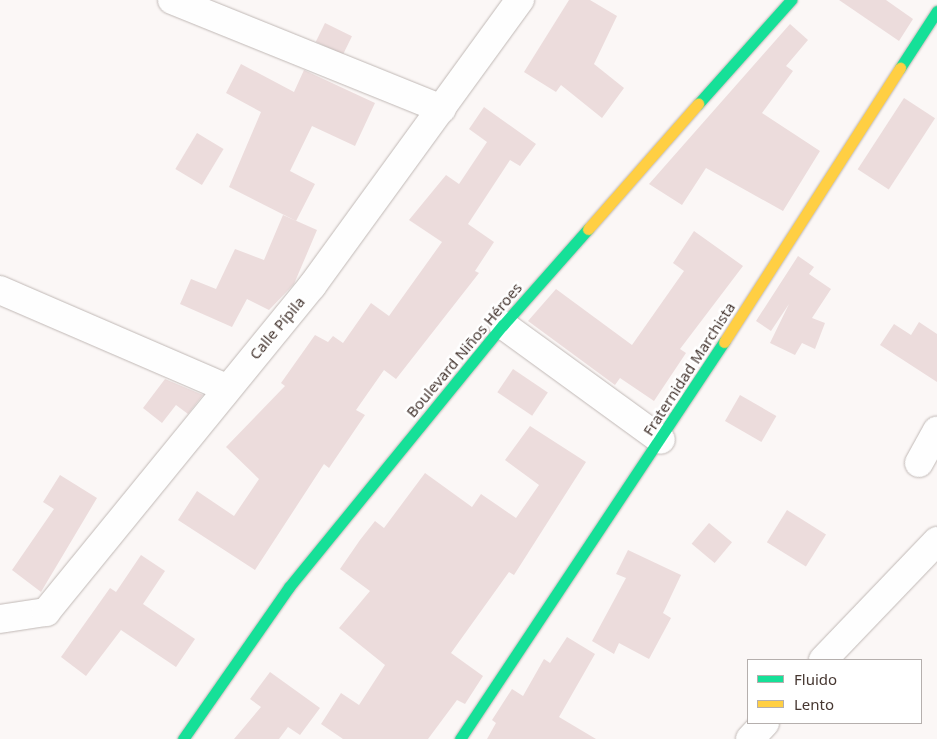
<!DOCTYPE html>
<meta charset="utf-8">
<style>
body{margin:0}
#map{position:relative;width:937px;height:739px;overflow:hidden;background:#fbf7f6;font-family:"Noto Sans",sans-serif}
div>[style]{position:absolute}
[style*='--x']{left:calc(var(--x)*1px);top:calc(var(--y)*1px);width:calc(var(--w)*1px);rotate:calc(var(--a)*1deg)}
.building>*{inset:0;background:#ecdcdc;transform-origin:0 0}
.roads{filter:drop-shadow(0 0 1px #c0b8b5) drop-shadow(0 0 1px #c0b8b5)}
.street>*{height:28px;margin:-14px;padding:0 14px;transform-origin:14px;border-radius:14px;background:#fefefe}
.fast>*{height:11px;margin:-5.5px;padding:0 5.5px;transform-origin:5.5px;border-radius:5.5px;background:#16e098}
.slow>*{height:11px;margin:-5.5px;padding:0 5.5px;transform-origin:5.5px;border-radius:5.5px;background:#ffcf43}
span{translate:-50% -50%;white-space:nowrap;text-align:center;line-height:1.15;-webkit-text-stroke:5px #fff;paint-order:stroke}
.street-label{font-size:15px;color:#463731}
.legend{position:absolute;left:747px;top:659px;width:175px;height:65px;box-sizing:border-box;background:#fff;border:1px solid #b5afad;margin:0;padding:6px 9px;list-style:none;font-size:15px;color:#463731}
.legend li{display:flex;align-items:center;gap:10px;height:25px}
.legend b{width:25px;border:1px solid #b5afad}
</style>
<div id="map">
<div class="building">
<i style="clip-path:polygon(569px 0,590px 0,617px 16px,594px 64px,624px 88px,602px 118px,561px 85px,556px 92px,524px 72px)"></i>
<i style="clip-path:polygon(839px 0,886px 0,913px 19px,899px 41px)"></i>
<i style="left:325px;top:23px;width:30px;height:21px;rotate:26deg"></i>
<i style="clip-path:polygon(790px 24px,808px 40px,786px 66px,793px 71px,762px 113px,820px 151px,783px 211px,706px 168px,682px 205px,649px 184px)"></i>
<i style="clip-path:polygon(241px 64px,294px 92px,304px 70px,375px 103px,355px 146px,312px 126px,290px 171px,315px 184px,296px 221px,229px 187px,261px 112px,226px 93px)"></i>
<i style="left:904px;top:98px;width:37px;height:85px;rotate:33deg"></i>
<i style="clip-path:polygon(484px 107px,536px 144px,520px 166px,510px 160px,468px 224px,494px 242px,475px 271px,479px 273px,396px 379px,384px 370px,356px 410px,365px 415px,329px 468px,324px 464px,255px 570px,178px 520px,197px 491px,234px 516px,259px 479px,226px 447px,285px 386px,281px 383px,315px 335px,328px 342px,333px 336px,343px 343px,371px 303px,389px 316px,442px 242px,409px 220px,446px 175px,459px 184px,487px 142px,469px 129px)"></i>
<i style="left:197px;top:133px;width:31px;height:42px;rotate:31deg"></i>
<i style="clip-path:polygon(283px 215px,317px 230px,294px 284px,269px 310px,247px 299px,232px 327px,180px 304px,191px 279px,216px 289px,235px 249px,264px 260px)"></i>
<i style="clip-path:polygon(694px 231px,743px 266px,680px 349px,686px 353px,654px 401px,620px 378px,615px 385px,528px 321px,556px 289px,632px 345px,684px 271px,673px 263px)"></i>
<i style="clip-path:polygon(798px 256px,814px 267px,809px 274px,831px 289px,812px 318px,825px 323px,815px 349px,802px 343px,795px 355px,770px 343px,789px 304px,771px 331px,756px 321px)"></i>
<i style="clip-path:polygon(919px 322px,937px 334px,937px 382px,880px 345px,894px 324px,911px 335px)"></i>
<i style="left:513px;top:369px;width:42px;height:28px;rotate:34deg"></i>
<i style="clip-path:polygon(165px 379px,203px 395px,188px 414px,176px 405px,162px 423px,143px 408px)"></i>
<i style="left:740px;top:395px;width:42px;height:30px;rotate:30deg"></i>
<i style="clip-path:polygon(530px 426px,586px 462px,514px 575px,509px 572px,451px 653px,483px 676px,465px 704px,457px 700px,428px 739px,343px 739px,321px 724px,341px 693px,359px 705px,385px 665px,339px 628px,370px 591px,340px 569px,360px 540px,375px 521px,384px 528px,425px 473px,472px 507px,481px 494px,516px 518px,539px 485px,505px 460px)"></i>
<i style="clip-path:polygon(60px 475px,97px 498px,41px 592px,12px 570px,54px 509px,43px 502px)"></i>
<i style="left:787px;top:510px;width:46px;height:38px;rotate:32deg"></i>
<i style="left:709px;top:523px;width:30px;height:27px;rotate:40deg"></i>
<i style="clip-path:polygon(628px 550px,681px 575px,663px 613px,671px 618px,649px 659px,619px 643px,614px 654px,592px 641px,626px 578px,616px 574px)"></i>
<i style="clip-path:polygon(141px 555px,165px 571px,143px 604px,195px 639px,176px 667px,121px 630px,86px 676px,61px 657px,110px 588px,116px 592px)"></i>
<i style="clip-path:polygon(567px 637px,595px 654px,559px 717px,596px 739px,487px 739px,496px 723px,492px 720px,512px 689px,523px 696px,544px 659px,550px 663px)"></i>
<i style="clip-path:polygon(270px 672px,320px 708px,300px 735px,288px 727px,279px 739px,234px 739px,261px 707px,250px 699px)"></i>
</div>
<div class="roads">
<div class="street">
<i style="--x:172;--y:0;--w:291;--a:22"></i>
<i style="--x:0;--y:290;--w:246;--a:23.4"></i>
<i style="--x:503;--y:325;--w:195;--a:36"></i>
<i style="--x:919;--y:463;--w:37;--a:-61"></i>
<i style="--x:0;--y:619;--w:47;--a:-8.7"></i>
<i style="--x:46;--y:612;--w:421;--a:-50.8"></i>
<i style="--x:312;--y:286;--w:354;--a:-54"></i>
<i style="--x:823;--y:660;--w:165;--a:-46.2"></i>
<i style="--x:750;--y:739;--w:22;--a:-47"></i>
</div>
<div class="fast">
<i style="--x:900;--y:68;--w:68;--a:-57"></i>
<i style="--x:698;--y:104;--w:140;--a:-48.2"></i>
<i style="--x:183;--y:739;--w:185;--a:-55.1"></i>
<i style="--x:289;--y:587;--w:338;--a:-50.8"></i>
<i style="--x:503;--y:325;--w:128;--a:-48.5"></i>
<i style="--x:460;--y:739;--w:477;--a:-56.4"></i>
</div>
<div class="slow">
<i style="--x:588;--y:229;--w:167;--a:-48.7"></i>
<i style="--x:724;--y:342;--w:326;--a:-57.3"></i>
</div>
</div>
<div class="street-label">
<span style="left:277px;top:328px;rotate:-50deg">Calle Pípila</span>
<span style="left:464px;top:350px;rotate:-50deg">Boulevard Niños Héroes</span>
<span style="left:689px;top:369px;rotate:-57deg">Fraternidad Marchista</span>
</div>
<ul class="legend">
<li><b style="height:6px;background:#16e098"></b>Fluido</li>
<li><b style="height:6px;background:#ffcf43"></b>Lento</li>
</ul>
</div>
